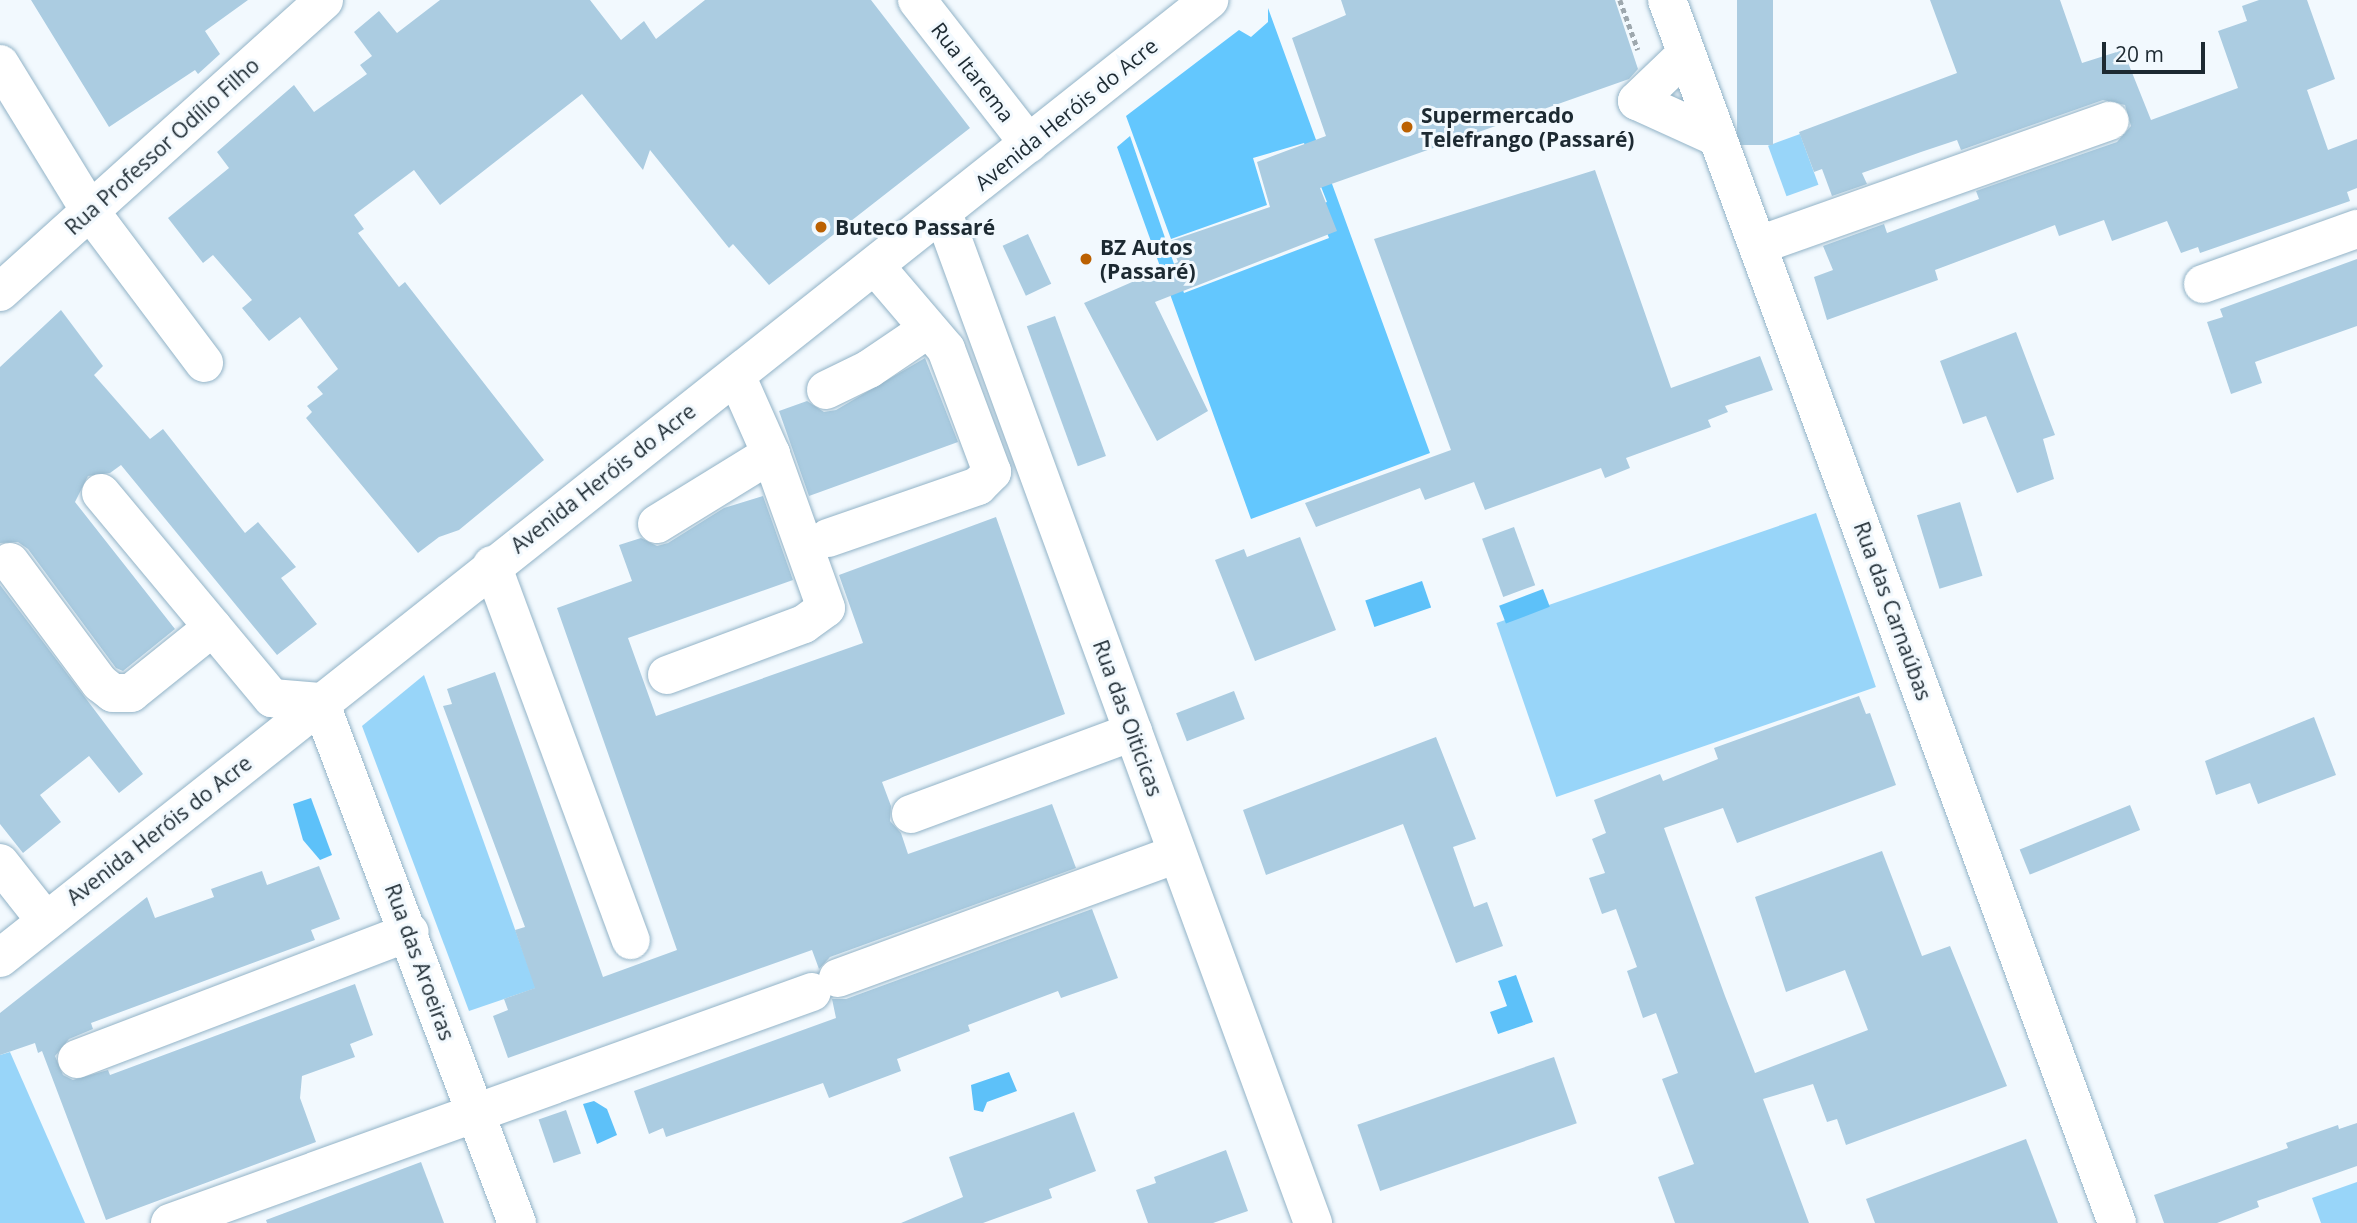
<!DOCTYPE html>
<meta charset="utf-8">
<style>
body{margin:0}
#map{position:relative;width:2357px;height:1223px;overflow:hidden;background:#f2f9fe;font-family:"Open Sans",sans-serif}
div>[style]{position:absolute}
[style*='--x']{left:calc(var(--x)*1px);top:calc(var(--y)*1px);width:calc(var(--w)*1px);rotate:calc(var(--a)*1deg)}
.green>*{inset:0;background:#98d5f9;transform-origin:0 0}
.forest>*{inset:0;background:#63c7fe}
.water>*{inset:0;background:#5dc1f9;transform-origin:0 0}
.building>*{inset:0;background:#abcce1;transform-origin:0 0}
.path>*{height:4.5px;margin-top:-2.25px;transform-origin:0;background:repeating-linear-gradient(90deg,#9ea8ae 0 5px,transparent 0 8.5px)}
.roads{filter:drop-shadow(0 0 2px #92b3c7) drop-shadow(0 0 2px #92b3c7)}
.minor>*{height:38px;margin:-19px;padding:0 19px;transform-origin:19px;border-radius:19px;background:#fff}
.dots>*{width:19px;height:19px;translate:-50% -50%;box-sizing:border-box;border:4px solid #f2f9fe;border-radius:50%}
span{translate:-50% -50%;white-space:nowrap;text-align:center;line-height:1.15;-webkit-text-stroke:6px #f2f9fe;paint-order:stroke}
.street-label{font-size:21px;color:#1d2a32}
.poi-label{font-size:21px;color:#1d2a32;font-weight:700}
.left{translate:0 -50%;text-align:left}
.scale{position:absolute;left:2102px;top:42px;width:103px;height:32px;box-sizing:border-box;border:4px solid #1d2a32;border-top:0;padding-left:9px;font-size:21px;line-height:24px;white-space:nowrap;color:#1d2a32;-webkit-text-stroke:5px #f2f9fe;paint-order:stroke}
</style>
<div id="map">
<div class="green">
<i style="left:1800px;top:134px;width:54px;height:34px;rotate:70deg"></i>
<i style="left:1816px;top:513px;width:184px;height:338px;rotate:71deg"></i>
<i style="clip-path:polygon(424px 675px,536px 988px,469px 1011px,362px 726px)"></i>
<i style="clip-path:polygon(10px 1052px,85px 1223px,0 1223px,0 1055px)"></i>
<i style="clip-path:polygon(2357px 1182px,2357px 1223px,2321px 1223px,2312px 1198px)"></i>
</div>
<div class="forest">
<i style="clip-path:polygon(1268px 8px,1430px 453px,1251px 519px,1117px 147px,1130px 136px,1184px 293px,1329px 238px,1316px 206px,1327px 202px,1304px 143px,1253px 158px,1267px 205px,1171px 239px,1126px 116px,1239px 30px,1251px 37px,1268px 22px)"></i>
</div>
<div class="water">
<i style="left:1422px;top:581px;width:28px;height:60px;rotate:71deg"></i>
<i style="left:1543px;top:589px;width:19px;height:47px;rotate:69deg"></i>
<i style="clip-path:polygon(311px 798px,332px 855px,320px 860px,303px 840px,293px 804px)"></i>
<i style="clip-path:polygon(1516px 975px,1533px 1022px,1498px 1034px,1490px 1012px,1507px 1006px,1498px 981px)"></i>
<i style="clip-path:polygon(1009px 1072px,1017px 1091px,987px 1102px,983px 1112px,974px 1110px,971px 1085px)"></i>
<i style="clip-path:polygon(594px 1101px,607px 1109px,617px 1135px,597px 1144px,583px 1104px)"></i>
</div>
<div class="building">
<i style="clip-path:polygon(31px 0,248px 0,205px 31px,220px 54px,198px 74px,195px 70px,109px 127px)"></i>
<i style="clip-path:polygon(440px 0,590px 0,621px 40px,644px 21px,656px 39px,705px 0,871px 0,970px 128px,769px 285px,733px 244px,729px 248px,650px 150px,643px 170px,582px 94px,440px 205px,414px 170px,354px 215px,364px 229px,358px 233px,399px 287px,405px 282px,544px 460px,459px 530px,439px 537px,418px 553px,306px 418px,312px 412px,307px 406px,323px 394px,317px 387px,338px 369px,300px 317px,269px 341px,242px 308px,252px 300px,213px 255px,203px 263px,168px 218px,229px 168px,217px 152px,294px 85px,314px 112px,367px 74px,360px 65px,372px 56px,354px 32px,379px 11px,397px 33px)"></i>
<i style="clip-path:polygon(1341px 0,1615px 0,1638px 69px,1629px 79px,1320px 188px,1337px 231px,1155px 302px,1208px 411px,1157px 441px,1084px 303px,1178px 262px,1170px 241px,1270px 207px,1257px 162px,1326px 136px,1292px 38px,1346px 15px)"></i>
<i style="left:1737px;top:0;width:36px;height:145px"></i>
<i style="clip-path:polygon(1930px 0,2060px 0,2082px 63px,2123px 50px,2151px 120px,2238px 88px,2218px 31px,2247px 21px,2242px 6px,2259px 0,2307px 0,2335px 79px,2307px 90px,2328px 150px,2357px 139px,2357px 188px,2347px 192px,2350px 201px,2200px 253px,2198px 247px,2181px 253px,2167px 221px,2112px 241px,2104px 220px,2059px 236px,2055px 225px,1935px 270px,1938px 280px,1827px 320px,1814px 277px,1833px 270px,1823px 246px,1884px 224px,1887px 233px,1979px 199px,1976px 191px,2117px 142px,2131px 126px,2125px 105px,2103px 100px,1961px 150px,1957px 140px,1921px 152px,1862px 173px,1867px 184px,1832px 196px,1822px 169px,1814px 172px,1799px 132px,1957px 73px)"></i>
<i style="clip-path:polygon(1595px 170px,1671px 388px,1760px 356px,1773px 390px,1725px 406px,1728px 412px,1708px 420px,1711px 427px,1626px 458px,1630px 468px,1605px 478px,1601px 468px,1485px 510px,1474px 482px,1425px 500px,1420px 488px,1316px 527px,1305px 503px,1451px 450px,1374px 239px)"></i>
<i style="left:1028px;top:234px;width:55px;height:28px;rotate:65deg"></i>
<i style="clip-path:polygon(2357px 259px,2357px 326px,2255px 362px,2262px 383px,2231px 394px,2207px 322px,2223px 317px,2220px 309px)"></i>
<i style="clip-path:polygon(61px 310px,103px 366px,94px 375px,150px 439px,163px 429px,245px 533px,258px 522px,296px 567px,281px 578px,317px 624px,277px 655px,121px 465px,110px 473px,88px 476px,75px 502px,175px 629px,123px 671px,116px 668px,28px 549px,18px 542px,0 543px,0 367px)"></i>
<i style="left:1055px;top:316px;width:149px;height:30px;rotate:70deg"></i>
<i style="clip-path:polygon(2016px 332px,2055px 435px,2043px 439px,2054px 479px,2017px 493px,1986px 416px,1963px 424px,1940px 361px)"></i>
<i style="clip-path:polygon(925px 358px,958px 442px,809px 496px,779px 411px,807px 401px,824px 412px,836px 410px)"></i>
<i style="clip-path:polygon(763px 496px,793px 580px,628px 638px,656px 716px,863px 643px,839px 575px,996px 517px,1065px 714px,882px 782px,891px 806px,890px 821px,901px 833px,908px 854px,1052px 804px,1076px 868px,830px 957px,819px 969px,812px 950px,508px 1058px,493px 1016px,508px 1010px,504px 999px,535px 988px,515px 930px,525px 927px,443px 706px,452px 704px,447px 689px,495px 672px,603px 977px,677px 950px,557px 608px,632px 581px,619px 545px,641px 538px,657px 546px,668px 543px,724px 508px)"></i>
<i style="left:1960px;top:502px;width:77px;height:45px;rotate:73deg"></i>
<i style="left:1514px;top:527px;width:62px;height:34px;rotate:70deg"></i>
<i style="clip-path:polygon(1300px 537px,1336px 630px,1255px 661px,1215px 560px,1244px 549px,1247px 557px)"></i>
<i style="clip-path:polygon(0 585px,143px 774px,119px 793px,89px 756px,40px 795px,61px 822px,23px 853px,0 824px)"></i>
<i style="left:1234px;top:691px;width:30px;height:62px;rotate:69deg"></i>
<i style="clip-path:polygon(1859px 696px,1866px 714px,1870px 713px,1896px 785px,1737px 843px,1723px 808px,1664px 828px,1725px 996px,1755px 1073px,1868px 1030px,1845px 970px,1786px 992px,1755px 897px,1882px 851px,1922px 956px,1950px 946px,2007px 1086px,1846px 1145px,1837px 1119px,1827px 1122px,1813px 1084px,1763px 1099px,1809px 1223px,1675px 1223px,1658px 1177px,1694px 1164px,1662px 1079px,1678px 1073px,1656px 1013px,1643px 1018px,1627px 971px,1637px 967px,1616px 909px,1602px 914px,1589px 878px,1605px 873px,1592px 839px,1606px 833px,1594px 800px,1660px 774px,1663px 781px,1718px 759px,1714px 748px)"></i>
<i style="clip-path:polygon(2314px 717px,2336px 775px,2258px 804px,2250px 783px,2216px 795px,2205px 761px)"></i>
<i style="clip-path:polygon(1436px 737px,1476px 839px,1453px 847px,1474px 907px,1487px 902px,1503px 946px,1456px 963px,1403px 824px,1266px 875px,1243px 810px)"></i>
<i style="left:2130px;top:805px;width:27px;height:119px;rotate:68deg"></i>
<i style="clip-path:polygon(319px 866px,340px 919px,311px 930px,315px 940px,91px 1023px,93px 1029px,69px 1039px,55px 1056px,63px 1075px,73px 1080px,108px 1070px,110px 1075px,355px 984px,373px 1035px,350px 1044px,355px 1057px,302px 1076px,300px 1098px,316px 1142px,106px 1220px,42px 1051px,38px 1053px,35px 1043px,0 1055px,0 1013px,147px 897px,155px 918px,214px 897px,211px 889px,262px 871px,267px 885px)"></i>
<i style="clip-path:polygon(1092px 909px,1118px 978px,1061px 998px,1058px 991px,968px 1025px,970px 1031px,897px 1059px,901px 1071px,829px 1098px,823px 1083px,666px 1137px,663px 1128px,649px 1134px,634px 1091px,836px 1018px,832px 999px,846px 999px)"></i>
<i style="left:1554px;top:1057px;width:70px;height:208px;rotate:71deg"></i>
<i style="left:566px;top:1110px;width:46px;height:29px;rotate:71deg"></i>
<i style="clip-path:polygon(1074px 1112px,1096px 1171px,1049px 1189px,1052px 1198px,983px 1223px,901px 1223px,963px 1197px,949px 1157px)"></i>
<i style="clip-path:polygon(2357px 1123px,2357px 1166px,2257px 1201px,2259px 1207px,2217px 1223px,2164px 1223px,2154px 1195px,2288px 1148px,2286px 1143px,2338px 1125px,2339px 1129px)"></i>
<i style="clip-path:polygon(2026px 1139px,2058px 1223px,1875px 1223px,1866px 1199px)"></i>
<i style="clip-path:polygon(1226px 1150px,1248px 1211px,1213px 1223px,1148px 1223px,1136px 1190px,1156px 1183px,1154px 1177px)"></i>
<i style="clip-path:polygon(421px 1162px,444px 1223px,267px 1223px,266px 1220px)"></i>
</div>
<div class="path">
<i style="--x:1620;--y:0;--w:53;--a:70.2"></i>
</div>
<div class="roads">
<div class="minor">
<i style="--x:917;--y:0;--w:182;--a:52.1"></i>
<i style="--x:1667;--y:0;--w:1303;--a:69.8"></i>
<i style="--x:1686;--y:54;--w:68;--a:136.2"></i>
<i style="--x:1637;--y:101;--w:87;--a:24.5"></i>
<i style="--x:0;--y:64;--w:172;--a:58.5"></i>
<i style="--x:90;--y:211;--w:190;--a:53.1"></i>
<i style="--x:943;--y:213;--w:1076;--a:69.88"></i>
<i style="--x:1759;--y:245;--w:372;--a:-19.5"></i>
<i style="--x:2203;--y:284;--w:164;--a:-19.7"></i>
<i style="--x:0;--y:292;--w:436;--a:-42"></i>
<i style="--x:826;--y:390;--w:48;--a:-26"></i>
<i style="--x:869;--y:369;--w:71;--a:-34.1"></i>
<i style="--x:101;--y:493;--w:267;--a:50.2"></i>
<i style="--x:272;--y:698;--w:48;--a:4.8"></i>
<i style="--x:320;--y:702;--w:557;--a:69.29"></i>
<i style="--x:657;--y:524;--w:134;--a:-31.6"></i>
<i style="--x:828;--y:538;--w:159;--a:-19.1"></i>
<i style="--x:978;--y:486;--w:20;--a:-45"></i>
<i style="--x:992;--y:472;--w:131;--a:-110.5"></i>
<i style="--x:946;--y:349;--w:108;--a:-130.5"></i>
<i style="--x:10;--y:562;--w:151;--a:53.4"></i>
<i style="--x:100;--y:683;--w:16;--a:38"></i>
<i style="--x:113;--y:693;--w:18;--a:0"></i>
<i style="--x:131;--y:693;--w:105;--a:-38.8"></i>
<i style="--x:492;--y:565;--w:400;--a:69.7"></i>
<i style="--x:667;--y:675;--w:146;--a:-20.4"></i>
<i style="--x:804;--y:624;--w:27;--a:-36"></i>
<i style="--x:826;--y:608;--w:164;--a:-109.7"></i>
<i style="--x:771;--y:454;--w:86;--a:-113.9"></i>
<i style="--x:911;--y:814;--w:237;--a:-20.3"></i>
<i style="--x:0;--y:863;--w:73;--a:51.7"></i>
<i style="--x:0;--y:958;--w:1543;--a:-38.39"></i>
<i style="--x:838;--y:978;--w:361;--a:-20.1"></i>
<i style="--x:77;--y:1059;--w:356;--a:-20.9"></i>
<i style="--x:170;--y:1223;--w:682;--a:-19.79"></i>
</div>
</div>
<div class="dots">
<i style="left:1407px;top:127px;background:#bb6102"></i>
<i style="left:821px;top:227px;background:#bb6102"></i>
<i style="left:1086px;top:259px;background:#bb6102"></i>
</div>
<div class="street-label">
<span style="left:973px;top:72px;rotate:52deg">Rua Itarema</span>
<span style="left:1066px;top:114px;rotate:-39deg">Avenida Heróis do Acre</span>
<span style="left:162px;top:146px;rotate:-42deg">Rua Professor Odílio Filho</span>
<span style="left:603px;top:478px;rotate:-38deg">Avenida Heróis do Acre</span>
<span style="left:1893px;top:611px;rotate:70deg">Rua das Carnaúbas</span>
<span style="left:1128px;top:718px;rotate:70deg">Rua das Oiticicas</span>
<span style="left:159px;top:830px;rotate:-38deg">Avenida Heróis do Acre</span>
<span style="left:420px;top:962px;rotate:70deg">Rua das Aroeiras</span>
</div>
<div class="poi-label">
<span class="left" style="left:1421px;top:127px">Supermercado<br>Telefrango (Passaré)</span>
<span class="left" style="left:835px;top:227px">Buteco Passaré</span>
<span class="left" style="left:1100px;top:259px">BZ Autos<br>(Passaré)</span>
</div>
<div class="scale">20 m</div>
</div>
